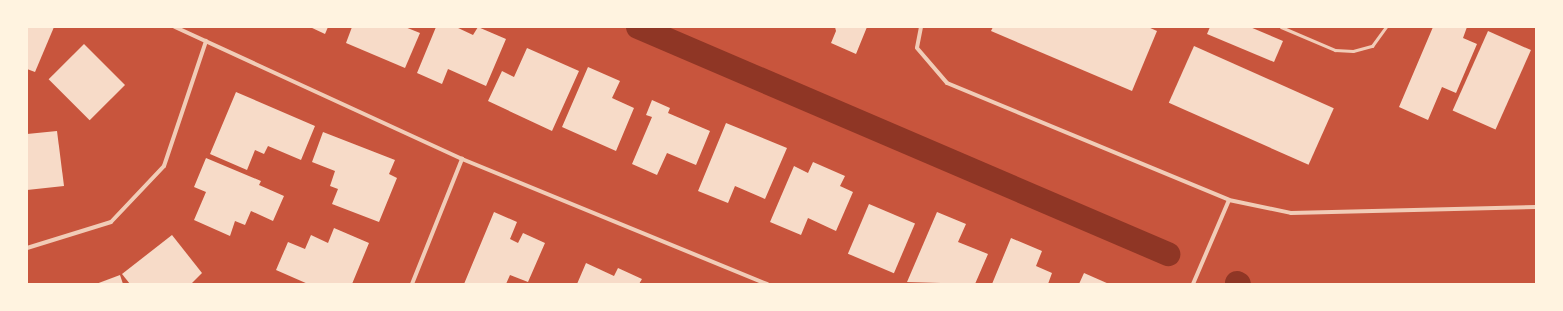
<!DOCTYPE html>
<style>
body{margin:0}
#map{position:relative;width:1563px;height:311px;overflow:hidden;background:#c8553d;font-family:"Playfair Display",serif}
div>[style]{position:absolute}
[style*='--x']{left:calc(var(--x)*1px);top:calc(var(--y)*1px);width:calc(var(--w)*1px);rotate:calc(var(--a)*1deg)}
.canal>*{height:24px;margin:-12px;padding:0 12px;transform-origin:12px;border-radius:12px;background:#8f3625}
.building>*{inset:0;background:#f7dbc8;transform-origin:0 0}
.service>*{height:3px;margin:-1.5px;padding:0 1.5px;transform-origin:1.5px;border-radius:1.5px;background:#f1ccb7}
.minor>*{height:4px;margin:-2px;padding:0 2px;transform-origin:2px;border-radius:2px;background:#f1ccb7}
span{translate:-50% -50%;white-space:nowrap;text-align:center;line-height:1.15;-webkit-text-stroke:3.5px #fff3e0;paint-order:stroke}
.frame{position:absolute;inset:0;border:28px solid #fff3e0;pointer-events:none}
</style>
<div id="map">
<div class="canal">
<i style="--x:638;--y:27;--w:577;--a:23.19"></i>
<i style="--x:1237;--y:283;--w:2;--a:27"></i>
</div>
<div class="building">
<i style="clip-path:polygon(27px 27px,54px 27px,35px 72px,27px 69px)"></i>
<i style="clip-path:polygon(310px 27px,328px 27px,325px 34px)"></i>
<i style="clip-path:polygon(352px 27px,405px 27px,420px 33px,405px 68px,346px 43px)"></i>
<i style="clip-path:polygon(436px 27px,456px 27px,473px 35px,478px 27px,506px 39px,486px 86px,448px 69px,442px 84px,417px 73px)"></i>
<i style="clip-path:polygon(835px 27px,867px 27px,856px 54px,831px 43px,836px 31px)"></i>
<i style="clip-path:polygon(993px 27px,1148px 27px,1157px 31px,1132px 91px,991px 31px)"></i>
<i style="clip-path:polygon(1210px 27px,1250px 27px,1283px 41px,1274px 62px,1207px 34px)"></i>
<i style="clip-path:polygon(1433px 27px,1467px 27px,1463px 38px,1477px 44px,1456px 93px,1442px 87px,1428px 120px,1399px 107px)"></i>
<i style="left:1488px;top:31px;width:47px;height:87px;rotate:24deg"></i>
<i style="left:84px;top:44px;width:58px;height:50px;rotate:45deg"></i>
<i style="left:1194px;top:46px;width:153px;height:62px;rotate:24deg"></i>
<i style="clip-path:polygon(527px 48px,579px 71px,552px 131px,488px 101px,502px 71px,514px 77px)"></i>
<i style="clip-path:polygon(588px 67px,620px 81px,612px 98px,634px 108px,616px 151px,562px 127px)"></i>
<i style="clip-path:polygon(236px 92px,315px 126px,301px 160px,268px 146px,264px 154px,255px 150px,247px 170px,210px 154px)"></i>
<i style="clip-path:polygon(652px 100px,670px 108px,668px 113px,710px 131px,696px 165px,667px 153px,657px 175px,632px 164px,652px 117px,646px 115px)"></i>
<i style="clip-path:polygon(726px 123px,787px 148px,765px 199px,735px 186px,728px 203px,698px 191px)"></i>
<i style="clip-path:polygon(57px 131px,64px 186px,27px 190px,27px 134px)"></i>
<i style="clip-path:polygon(323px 132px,395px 160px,389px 174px,397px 178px,379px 222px,332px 204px,338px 189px,330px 186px,335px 171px,312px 162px)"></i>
<i style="clip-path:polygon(206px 158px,261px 181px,259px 185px,284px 196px,273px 221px,251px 211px,245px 225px,235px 221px,230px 236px,194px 220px,206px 192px,194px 187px)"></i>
<i style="clip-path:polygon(813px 162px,845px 176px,840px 186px,853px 192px,836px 231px,808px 218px,801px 235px,770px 222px,794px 166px,808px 173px)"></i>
<i style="left:869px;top:204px;width:50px;height:54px;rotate:23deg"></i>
<i style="clip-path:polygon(494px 212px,517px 222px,510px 239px,518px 243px,523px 233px,545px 243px,528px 282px,510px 275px,506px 284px,464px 284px)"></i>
<i style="clip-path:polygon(937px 212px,966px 224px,958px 242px,988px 254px,975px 284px,907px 282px)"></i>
<i style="clip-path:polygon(334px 228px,369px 243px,352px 284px,308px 284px,276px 270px,288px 242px,305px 249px,311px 235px,328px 243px)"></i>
<i style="clip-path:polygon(172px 235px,202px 273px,191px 284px,130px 284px,122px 274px)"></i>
<i style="clip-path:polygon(1011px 238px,1042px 251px,1036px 266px,1052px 273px,1048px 284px,992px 284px)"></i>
<i style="clip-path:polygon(586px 263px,614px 276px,618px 268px,642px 279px,639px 284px,577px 284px)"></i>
<i style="clip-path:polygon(1084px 273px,1109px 284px,1079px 284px)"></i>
<i style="clip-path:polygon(120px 275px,123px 284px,96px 284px)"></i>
</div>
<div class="service">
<i style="--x:1281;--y:27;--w:59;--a:23.1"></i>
<i style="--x:1335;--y:50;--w:18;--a:3"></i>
<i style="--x:1353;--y:51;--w:20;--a:-15"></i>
<i style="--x:1372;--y:46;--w:24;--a:-54"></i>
</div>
<div class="minor">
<i style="--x:175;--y:27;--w:316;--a:24.7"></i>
<i style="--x:462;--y:159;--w:330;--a:22.3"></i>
<i style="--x:921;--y:27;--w:21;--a:101"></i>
<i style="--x:917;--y:48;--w:46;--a:49.4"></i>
<i style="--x:947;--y:83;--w:305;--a:22.5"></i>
<i style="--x:1229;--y:200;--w:63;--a:11.8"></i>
<i style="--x:1291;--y:213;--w:245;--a:-1.4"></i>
<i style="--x:27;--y:248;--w:88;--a:-17.2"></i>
<i style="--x:111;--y:222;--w:77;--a:-46.6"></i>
<i style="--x:164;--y:166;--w:132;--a:-71.4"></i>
<i style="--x:412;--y:284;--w:135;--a:-68.2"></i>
<i style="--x:1193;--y:284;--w:91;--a:-66.8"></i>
</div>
<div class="frame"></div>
</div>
